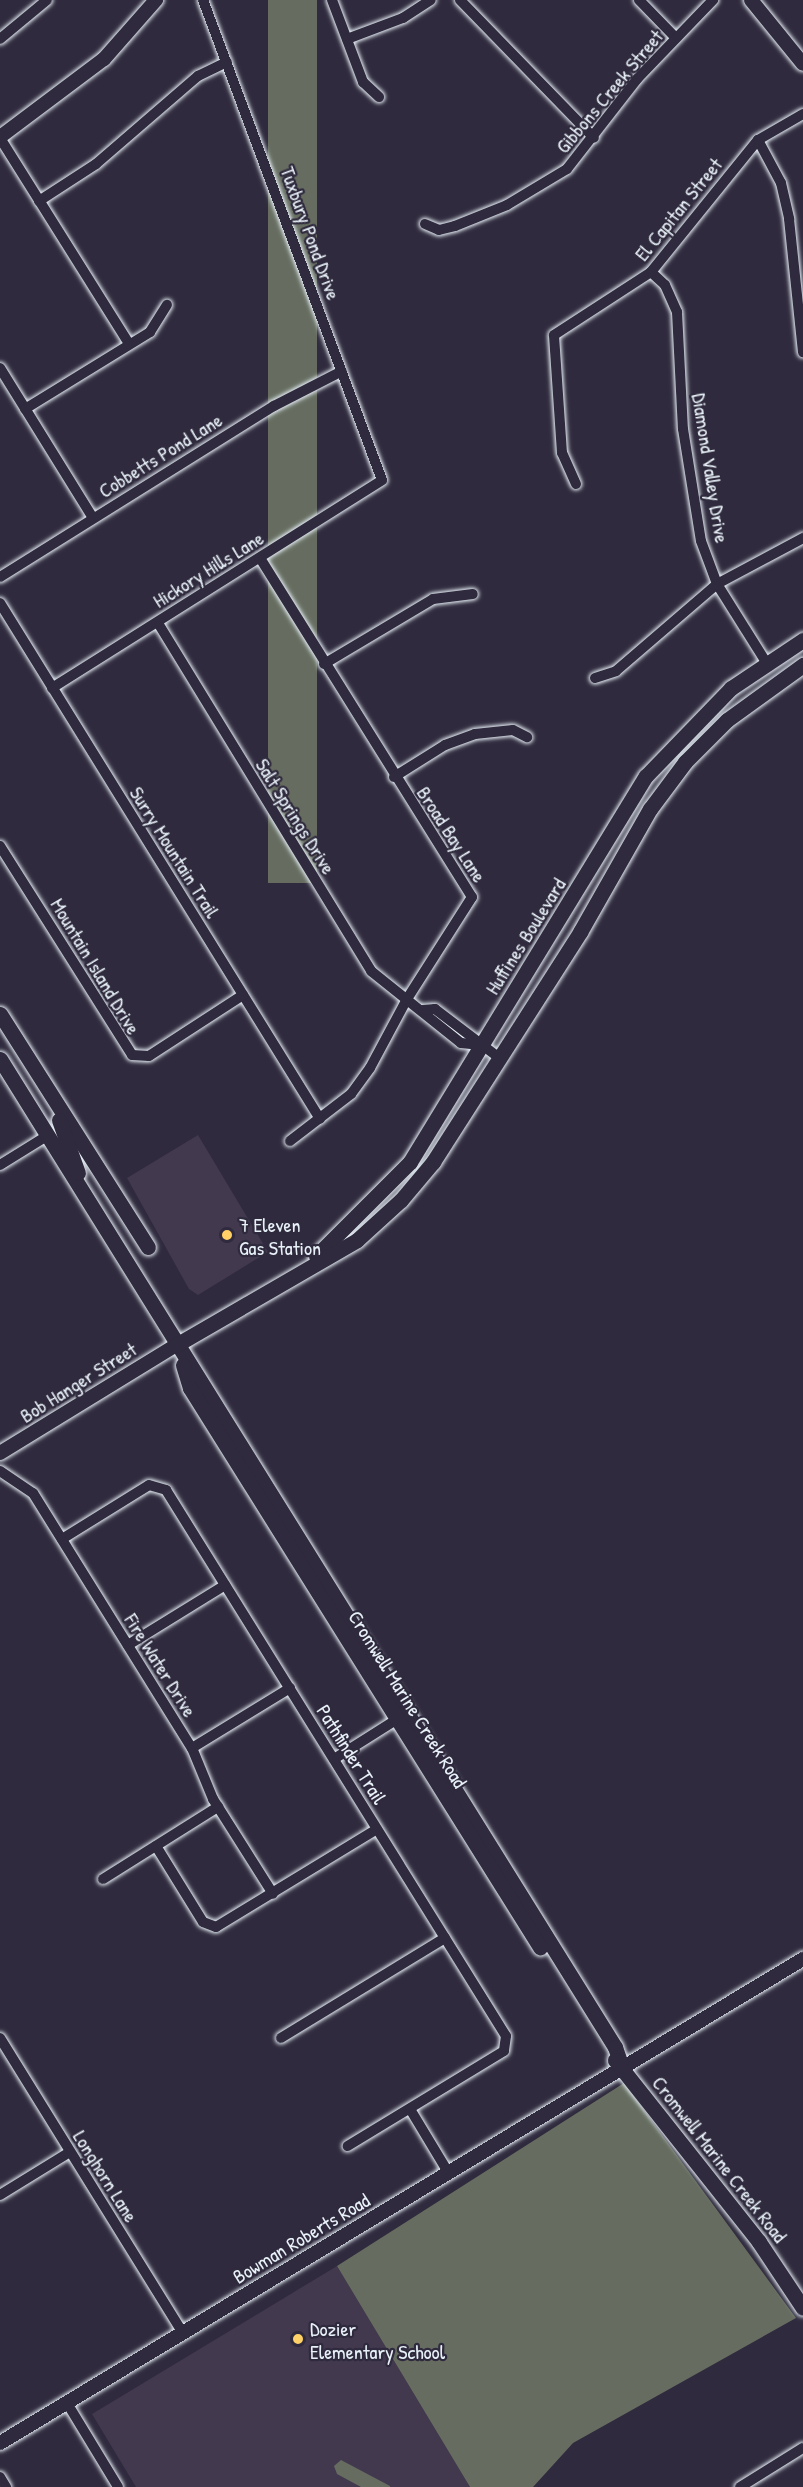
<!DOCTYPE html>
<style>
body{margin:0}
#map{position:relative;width:803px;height:2487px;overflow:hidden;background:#2f2a3d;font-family:"Patrick Hand",sans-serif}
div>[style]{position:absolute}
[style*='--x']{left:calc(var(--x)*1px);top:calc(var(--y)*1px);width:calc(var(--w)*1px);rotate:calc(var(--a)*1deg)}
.built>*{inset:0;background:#42394e}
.green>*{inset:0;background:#666d60;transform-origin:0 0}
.roads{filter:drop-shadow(0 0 2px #e8f1f8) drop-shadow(0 0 2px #e8f1f8)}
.minor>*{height:10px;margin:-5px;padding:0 5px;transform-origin:5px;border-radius:5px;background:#2f2a3d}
.tertiary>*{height:14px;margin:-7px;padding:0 7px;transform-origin:7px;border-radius:7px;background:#2f2a3d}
.secondary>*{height:15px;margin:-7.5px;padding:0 7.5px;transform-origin:7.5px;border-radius:7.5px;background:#2f2a3d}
.dots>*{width:16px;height:16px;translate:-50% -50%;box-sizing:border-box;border:3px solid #2f2a3d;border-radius:50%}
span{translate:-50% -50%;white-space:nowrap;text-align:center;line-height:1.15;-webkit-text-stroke:4.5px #2f2a3d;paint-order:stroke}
.street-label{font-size:20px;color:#e8f1f8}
.poi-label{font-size:20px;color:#e8f1f8}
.left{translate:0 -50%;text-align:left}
</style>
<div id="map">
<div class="built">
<i style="clip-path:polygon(198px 1135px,268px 1252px,198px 1295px,189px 1289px,127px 1178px)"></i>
<i style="clip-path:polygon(337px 2266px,470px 2487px,136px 2487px,92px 2414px)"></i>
</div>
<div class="green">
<i style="left:268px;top:0;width:49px;height:883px"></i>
<i style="clip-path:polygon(624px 2083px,796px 2318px,573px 2443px,533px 2487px,470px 2487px,337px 2266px)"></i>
<i style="clip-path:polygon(341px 2460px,390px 2486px,390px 2487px,361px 2487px,337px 2474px,334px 2466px)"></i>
</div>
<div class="roads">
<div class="minor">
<i style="--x:332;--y:0;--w:88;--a:69.3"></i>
<i style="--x:363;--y:82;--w:22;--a:43"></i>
<i style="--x:460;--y:0;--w:192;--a:45.8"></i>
<i style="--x:639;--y:0;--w:53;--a:45.8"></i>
<i style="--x:0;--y:39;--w:61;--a:-39.7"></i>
<i style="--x:347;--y:39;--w:60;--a:-20.6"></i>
<i style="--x:403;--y:18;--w:33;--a:-33"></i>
<i style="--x:0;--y:138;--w:243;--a:57.9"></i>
<i style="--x:758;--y:140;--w:49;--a:61.9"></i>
<i style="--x:781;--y:183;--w:37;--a:77"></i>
<i style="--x:789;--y:219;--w:134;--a:84"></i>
<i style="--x:39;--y:201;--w:68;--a:-33"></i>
<i style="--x:96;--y:164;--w:135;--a:-40.8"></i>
<i style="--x:198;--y:76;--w:32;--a:-26"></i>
<i style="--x:425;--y:224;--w:15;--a:23"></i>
<i style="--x:439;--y:230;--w:16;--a:-14"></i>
<i style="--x:455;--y:226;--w:56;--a:-22"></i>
<i style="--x:507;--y:205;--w:70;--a:-31"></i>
<i style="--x:567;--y:169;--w:114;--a:-52.1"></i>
<i style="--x:637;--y:79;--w:110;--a:-46.1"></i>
<i style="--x:651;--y:272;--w:19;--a:43"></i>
<i style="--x:665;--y:285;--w:30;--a:66"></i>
<i style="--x:677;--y:312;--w:117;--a:87.1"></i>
<i style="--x:683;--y:429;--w:113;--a:80.9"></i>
<i style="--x:701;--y:541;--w:46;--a:69.6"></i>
<i style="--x:717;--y:584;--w:92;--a:57.9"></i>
<i style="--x:0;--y:368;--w:176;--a:58.2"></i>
<i style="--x:25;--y:409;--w:147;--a:-31.6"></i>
<i style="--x:150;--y:332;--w:32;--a:-58"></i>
<i style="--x:576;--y:484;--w:34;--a:-114"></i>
<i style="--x:562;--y:453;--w:118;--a:-93.9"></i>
<i style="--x:554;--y:335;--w:116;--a:-33"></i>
<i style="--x:651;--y:272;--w:170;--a:-51"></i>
<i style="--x:758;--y:140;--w:52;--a:-30"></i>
<i style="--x:260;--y:558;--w:400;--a:58"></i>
<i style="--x:472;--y:897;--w:121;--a:122.5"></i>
<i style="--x:407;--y:999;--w:78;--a:118.2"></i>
<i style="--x:370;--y:1068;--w:32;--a:126"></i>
<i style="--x:351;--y:1094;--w:77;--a:142.4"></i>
<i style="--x:0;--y:577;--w:323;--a:-32"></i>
<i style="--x:274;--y:406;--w:76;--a:-27.2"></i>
<i style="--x:0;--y:603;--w:607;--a:58.19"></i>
<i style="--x:158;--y:623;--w:408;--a:58.5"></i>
<i style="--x:371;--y:971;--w:115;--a:38.7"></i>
<i style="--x:461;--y:1043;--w:20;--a:6"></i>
<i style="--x:324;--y:664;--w:127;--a:-30.8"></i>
<i style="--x:433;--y:599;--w:40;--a:-7.1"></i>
<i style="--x:595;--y:678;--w:22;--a:-18"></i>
<i style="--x:616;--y:671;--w:133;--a:-40.7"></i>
<i style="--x:717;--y:584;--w:98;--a:-28.1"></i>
<i style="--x:52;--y:688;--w:390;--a:-32.2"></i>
<i style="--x:382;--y:480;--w:512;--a:-110.45"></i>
<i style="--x:394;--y:777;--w:60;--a:-32.1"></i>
<i style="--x:445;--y:745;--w:32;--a:-20"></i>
<i style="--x:475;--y:734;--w:38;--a:-6"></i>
<i style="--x:513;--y:730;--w:16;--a:27"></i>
<i style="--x:0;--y:846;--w:247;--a:57.7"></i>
<i style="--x:132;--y:1055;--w:17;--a:3"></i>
<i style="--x:149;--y:1056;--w:112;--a:-33"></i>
<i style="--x:423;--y:1010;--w:12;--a:-5"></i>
<i style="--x:435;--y:1009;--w:78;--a:37.2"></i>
<i style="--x:0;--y:1165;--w:55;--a:-31.7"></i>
<i style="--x:0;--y:1471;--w:40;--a:34"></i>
<i style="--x:33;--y:1493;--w:301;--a:58.1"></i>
<i style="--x:192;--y:1748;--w:55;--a:67.6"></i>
<i style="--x:213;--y:1799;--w:112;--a:57.7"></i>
<i style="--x:62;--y:1539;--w:102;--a:-31.8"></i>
<i style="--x:149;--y:1485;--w:18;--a:16"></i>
<i style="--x:166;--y:1490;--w:643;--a:58.09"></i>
<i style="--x:506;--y:2036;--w:15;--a:98"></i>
<i style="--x:504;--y:2051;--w:183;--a:148.7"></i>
<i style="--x:128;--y:1645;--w:114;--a:-31.7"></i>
<i style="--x:192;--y:1748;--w:115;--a:-31.5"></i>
<i style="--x:334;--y:1759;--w:73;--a:-32.2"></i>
<i style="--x:156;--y:1846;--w:89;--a:58.3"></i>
<i style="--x:203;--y:1922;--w:14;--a:21"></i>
<i style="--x:216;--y:1927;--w:188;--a:-31.3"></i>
<i style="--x:103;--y:1879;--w:136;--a:-32.1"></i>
<i style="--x:0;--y:2038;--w:346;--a:58.2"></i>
<i style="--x:281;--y:2038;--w:192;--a:-31.4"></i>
<i style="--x:410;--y:2109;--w:74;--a:58.9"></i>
<i style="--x:0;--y:2195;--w:82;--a:-31.6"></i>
<i style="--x:67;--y:2403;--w:98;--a:58.7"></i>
<i style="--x:0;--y:2477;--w:12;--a:59"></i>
<i style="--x:740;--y:2487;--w:74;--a:-31.8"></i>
</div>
<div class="tertiary">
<i style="--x:751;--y:0;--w:82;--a:50.9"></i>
<i style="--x:0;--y:137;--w:130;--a:-36.9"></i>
<i style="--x:104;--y:59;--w:79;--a:-48.6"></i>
<i style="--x:0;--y:1453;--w:206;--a:-31.5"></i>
<i style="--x:0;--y:2443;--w:938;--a:-31.08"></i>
</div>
<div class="secondary">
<i style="--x:0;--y:1014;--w:276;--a:57.6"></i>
<i style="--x:0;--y:1059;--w:1164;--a:58.1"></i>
<i style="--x:615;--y:2047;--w:21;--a:71"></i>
<i style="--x:59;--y:1120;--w:56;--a:70.3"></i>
<i style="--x:316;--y:1256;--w:133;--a:-45"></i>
<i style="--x:410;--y:1162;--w:452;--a:-58.6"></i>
<i style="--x:646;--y:776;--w:122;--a:-46"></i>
<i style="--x:731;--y:688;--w:87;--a:-33.7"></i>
<i style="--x:176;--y:1345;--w:209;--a:-30.1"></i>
<i style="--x:357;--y:1240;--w:59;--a:-42.3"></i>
<i style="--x:401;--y:1200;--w:50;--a:-49.9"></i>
<i style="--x:433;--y:1162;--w:273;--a:-57.4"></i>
<i style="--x:580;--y:932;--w:142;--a:-60.4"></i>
<i style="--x:650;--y:809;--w:59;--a:-53.3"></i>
<i style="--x:685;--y:762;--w:59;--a:-45"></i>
<i style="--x:727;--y:720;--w:94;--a:-35.9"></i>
<i style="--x:183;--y:1365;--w:24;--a:73"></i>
<i style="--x:190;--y:1388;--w:660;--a:57.95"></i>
<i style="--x:615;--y:2060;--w:232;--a:51.6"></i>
<i style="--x:759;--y:2242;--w:79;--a:56.3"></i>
</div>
</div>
<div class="dots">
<i style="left:227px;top:1235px;background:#ffd166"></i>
<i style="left:298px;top:2339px;background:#ffd166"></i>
</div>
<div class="street-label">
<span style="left:609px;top:91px;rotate:-50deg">Gibbons Creek Street</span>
<span style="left:678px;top:209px;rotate:-51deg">El Capitan Street</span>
<span style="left:311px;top:233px;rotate:70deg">Tuxbury Pond Drive</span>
<span style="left:160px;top:455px;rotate:-32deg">Cobbetts Pond Lane</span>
<span style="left:711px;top:468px;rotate:81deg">Diamond Valley Drive</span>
<span style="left:208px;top:569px;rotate:-32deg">Hickory Hills Lane</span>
<span style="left:296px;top:816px;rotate:58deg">Salt Springs Drive</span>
<span style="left:452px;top:834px;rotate:57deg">Broad Bay Lane</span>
<span style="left:175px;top:852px;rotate:58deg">Surry Mountain Trail</span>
<span style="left:525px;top:936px;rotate:-58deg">Huffines Boulevard</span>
<span style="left:96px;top:966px;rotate:59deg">Mountain Island Drive</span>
<span style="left:78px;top:1382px;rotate:-32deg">Bob Hanger Street</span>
<span style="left:161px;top:1665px;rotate:58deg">Fire Water Drive</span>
<span style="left:408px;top:1699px;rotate:58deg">Cromwell Marine Creek Road</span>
<span style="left:352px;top:1754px;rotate:58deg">Pathfinder Trail</span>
<span style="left:720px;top:2159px;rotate:52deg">Cromwell Marine Creek Road</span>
<span style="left:106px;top:2176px;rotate:58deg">Longhorn Lane</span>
<span style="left:301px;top:2238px;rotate:-31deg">Bowman Roberts Road</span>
</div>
<div class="poi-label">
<span class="left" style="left:239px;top:1236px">7 Eleven<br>Gas Station</span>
<span class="left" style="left:310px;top:2340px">Dozier<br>Elementary School</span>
</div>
</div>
